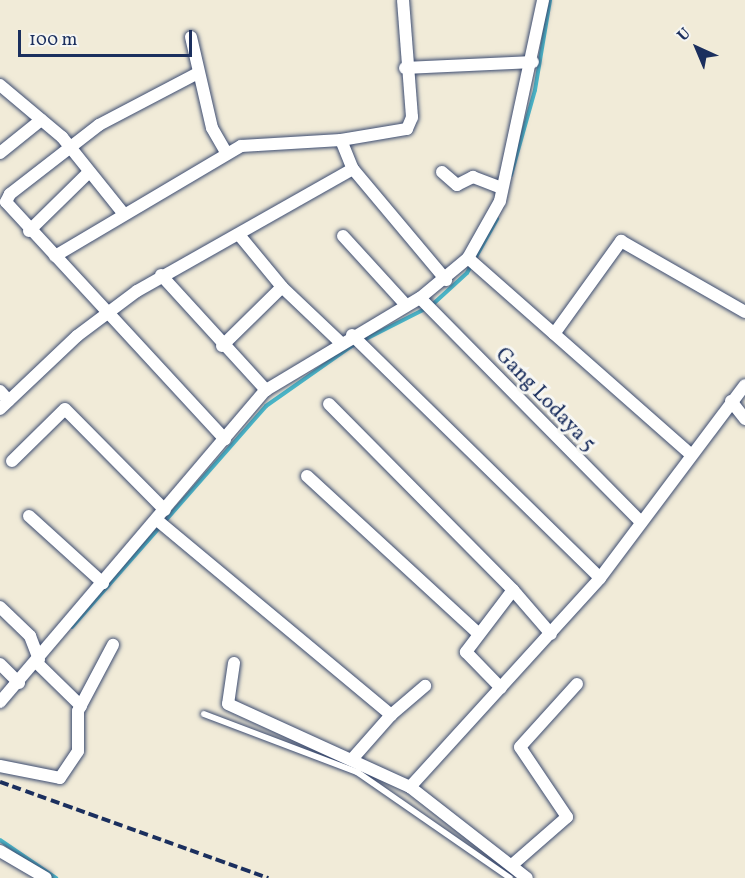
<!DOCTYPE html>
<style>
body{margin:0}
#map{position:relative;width:745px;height:878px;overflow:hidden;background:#f1ebd8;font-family:Vollkorn,serif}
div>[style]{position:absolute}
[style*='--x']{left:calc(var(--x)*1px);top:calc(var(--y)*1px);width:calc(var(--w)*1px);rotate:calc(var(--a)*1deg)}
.stream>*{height:4px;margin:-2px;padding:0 2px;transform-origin:2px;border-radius:2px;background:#4ab5c7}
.roads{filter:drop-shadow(0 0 2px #3b4b70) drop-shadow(0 0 2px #3b4b70)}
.service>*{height:6px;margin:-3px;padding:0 3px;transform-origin:3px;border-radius:3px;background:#fff}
.minor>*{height:12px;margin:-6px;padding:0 6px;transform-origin:6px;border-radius:6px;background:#fff}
.rail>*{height:4px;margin-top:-2px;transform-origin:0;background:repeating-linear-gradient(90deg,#1b2f5e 0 9px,transparent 0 13.5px)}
span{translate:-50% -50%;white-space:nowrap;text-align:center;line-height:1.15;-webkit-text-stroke:6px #f6f6f2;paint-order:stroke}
.street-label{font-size:21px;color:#1b2f5e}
.north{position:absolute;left:667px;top:18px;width:60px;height:60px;-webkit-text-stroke:4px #f6f6f2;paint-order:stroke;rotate:316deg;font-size:16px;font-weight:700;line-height:24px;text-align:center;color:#1b2f5e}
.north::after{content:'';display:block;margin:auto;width:21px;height:27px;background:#1b2f5e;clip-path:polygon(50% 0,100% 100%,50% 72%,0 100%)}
.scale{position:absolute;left:18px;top:30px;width:174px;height:27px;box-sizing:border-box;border:3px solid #1b2f5e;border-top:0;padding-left:8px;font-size:18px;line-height:21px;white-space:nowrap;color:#1b2f5e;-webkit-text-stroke:4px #f6f6f2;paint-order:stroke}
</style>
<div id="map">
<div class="stream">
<i style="--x:511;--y:175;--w:88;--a:-74.2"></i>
<i style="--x:535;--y:90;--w:91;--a:-80.5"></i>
<i style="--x:432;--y:305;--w:47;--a:-42.4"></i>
<i style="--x:467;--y:273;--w:62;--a:-60.9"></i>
<i style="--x:72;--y:627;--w:294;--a:-48.7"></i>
<i style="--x:266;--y:406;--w:103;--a:-35.1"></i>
<i style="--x:350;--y:347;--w:84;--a:-26.9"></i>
<i style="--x:0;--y:840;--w:68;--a:34.2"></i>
</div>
<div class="roads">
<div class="service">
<i style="--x:204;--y:714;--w:164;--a:20.8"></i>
<i style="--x:357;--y:772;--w:186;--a:34.7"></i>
</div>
<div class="minor">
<i style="--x:191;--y:37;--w:93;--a:77"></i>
<i style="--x:212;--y:128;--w:28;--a:60"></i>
<i style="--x:405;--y:68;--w:128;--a:-2.7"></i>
<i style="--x:198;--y:73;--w:112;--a:152.3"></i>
<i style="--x:99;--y:125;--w:113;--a:142.2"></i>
<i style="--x:10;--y:194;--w:9;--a:117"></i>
<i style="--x:6;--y:202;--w:323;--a:47.3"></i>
<i style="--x:0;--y:85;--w:81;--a:40"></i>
<i style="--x:62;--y:137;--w:99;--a:51.2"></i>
<i style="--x:341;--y:140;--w:31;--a:68"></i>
<i style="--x:353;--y:169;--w:145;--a:50"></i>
<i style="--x:0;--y:153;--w:53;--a:-38.8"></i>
<i style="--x:442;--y:172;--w:20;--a:41"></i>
<i style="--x:457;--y:185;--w:18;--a:-27"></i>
<i style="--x:473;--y:177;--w:31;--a:21"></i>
<i style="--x:29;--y:231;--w:84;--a:-44.5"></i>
<i style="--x:240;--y:236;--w:66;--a:50.5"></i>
<i style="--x:282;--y:287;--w:80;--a:43.5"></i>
<i style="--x:343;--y:236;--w:93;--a:47.6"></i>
<i style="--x:55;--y:256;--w:216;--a:-30.6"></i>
<i style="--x:241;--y:146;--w:100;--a:-3.4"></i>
<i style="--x:341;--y:140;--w:67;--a:-9.5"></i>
<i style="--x:407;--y:129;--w:13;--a:-67"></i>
<i style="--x:412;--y:117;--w:117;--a:-94.4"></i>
<i style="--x:468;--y:258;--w:296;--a:41.4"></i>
<i style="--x:161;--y:275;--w:156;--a:47.6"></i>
<i style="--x:420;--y:298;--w:315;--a:45.4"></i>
<i style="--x:554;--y:334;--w:115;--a:-54.2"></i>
<i style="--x:621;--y:241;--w:143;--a:29.8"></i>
<i style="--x:352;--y:335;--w:347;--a:44.4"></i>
<i style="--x:222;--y:346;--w:84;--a:-44.5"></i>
<i style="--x:0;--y:391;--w:13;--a:48"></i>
<i style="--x:731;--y:401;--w:23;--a:52"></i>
<i style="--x:329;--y:404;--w:262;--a:45.3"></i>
<i style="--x:513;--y:590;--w:78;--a:127.2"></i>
<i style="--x:466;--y:652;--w:50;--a:45.8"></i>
<i style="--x:0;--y:409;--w:106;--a:-43.5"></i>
<i style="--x:77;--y:336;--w:75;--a:-36.9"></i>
<i style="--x:137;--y:291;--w:248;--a:-29.5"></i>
<i style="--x:12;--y:461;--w:74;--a:-44.5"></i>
<i style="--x:65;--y:409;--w:142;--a:45.3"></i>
<i style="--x:307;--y:476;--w:232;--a:42.6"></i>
<i style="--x:29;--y:516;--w:100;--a:42.2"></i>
<i style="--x:157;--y:520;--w:305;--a:39.8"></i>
<i style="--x:391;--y:715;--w:56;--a:131.4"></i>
<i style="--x:513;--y:590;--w:58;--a:49.2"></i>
<i style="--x:0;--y:607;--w:42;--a:44"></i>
<i style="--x:30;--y:636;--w:25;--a:69"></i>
<i style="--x:36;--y:662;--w:63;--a:44.4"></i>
<i style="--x:234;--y:663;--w:41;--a:98.3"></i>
<i style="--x:228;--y:704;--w:200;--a:24.5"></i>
<i style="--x:410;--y:787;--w:148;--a:37.9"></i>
<i style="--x:0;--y:664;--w:27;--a:45"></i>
<i style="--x:0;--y:702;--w:410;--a:-49.6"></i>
<i style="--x:266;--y:390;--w:179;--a:-30.9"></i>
<i style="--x:420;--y:298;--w:62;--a:-39.8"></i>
<i style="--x:468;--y:258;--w:65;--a:-60.7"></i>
<i style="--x:500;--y:201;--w:206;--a:-77.9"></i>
<i style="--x:391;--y:715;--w:45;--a:-40.5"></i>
<i style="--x:0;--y:766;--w:61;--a:11.3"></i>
<i style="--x:60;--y:778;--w:32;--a:-56"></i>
<i style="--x:78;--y:751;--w:40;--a:-90"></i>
<i style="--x:78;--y:711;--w:75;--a:-62.1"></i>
<i style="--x:410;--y:787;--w:282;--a:-47.7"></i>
<i style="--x:600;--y:578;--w:241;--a:-53.1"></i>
<i style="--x:0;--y:851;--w:53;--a:30.4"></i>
<i style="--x:512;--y:865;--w:73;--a:-41.1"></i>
<i style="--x:567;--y:817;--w:84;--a:-123.9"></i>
<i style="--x:520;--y:747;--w:85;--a:-47.9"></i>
</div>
</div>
<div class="rail">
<i style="--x:0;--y:782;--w:285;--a:19.7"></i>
</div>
<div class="street-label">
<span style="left:545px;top:400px;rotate:46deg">Gang Lodaya 5</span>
</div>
<div class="north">U</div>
<div class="scale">100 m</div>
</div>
